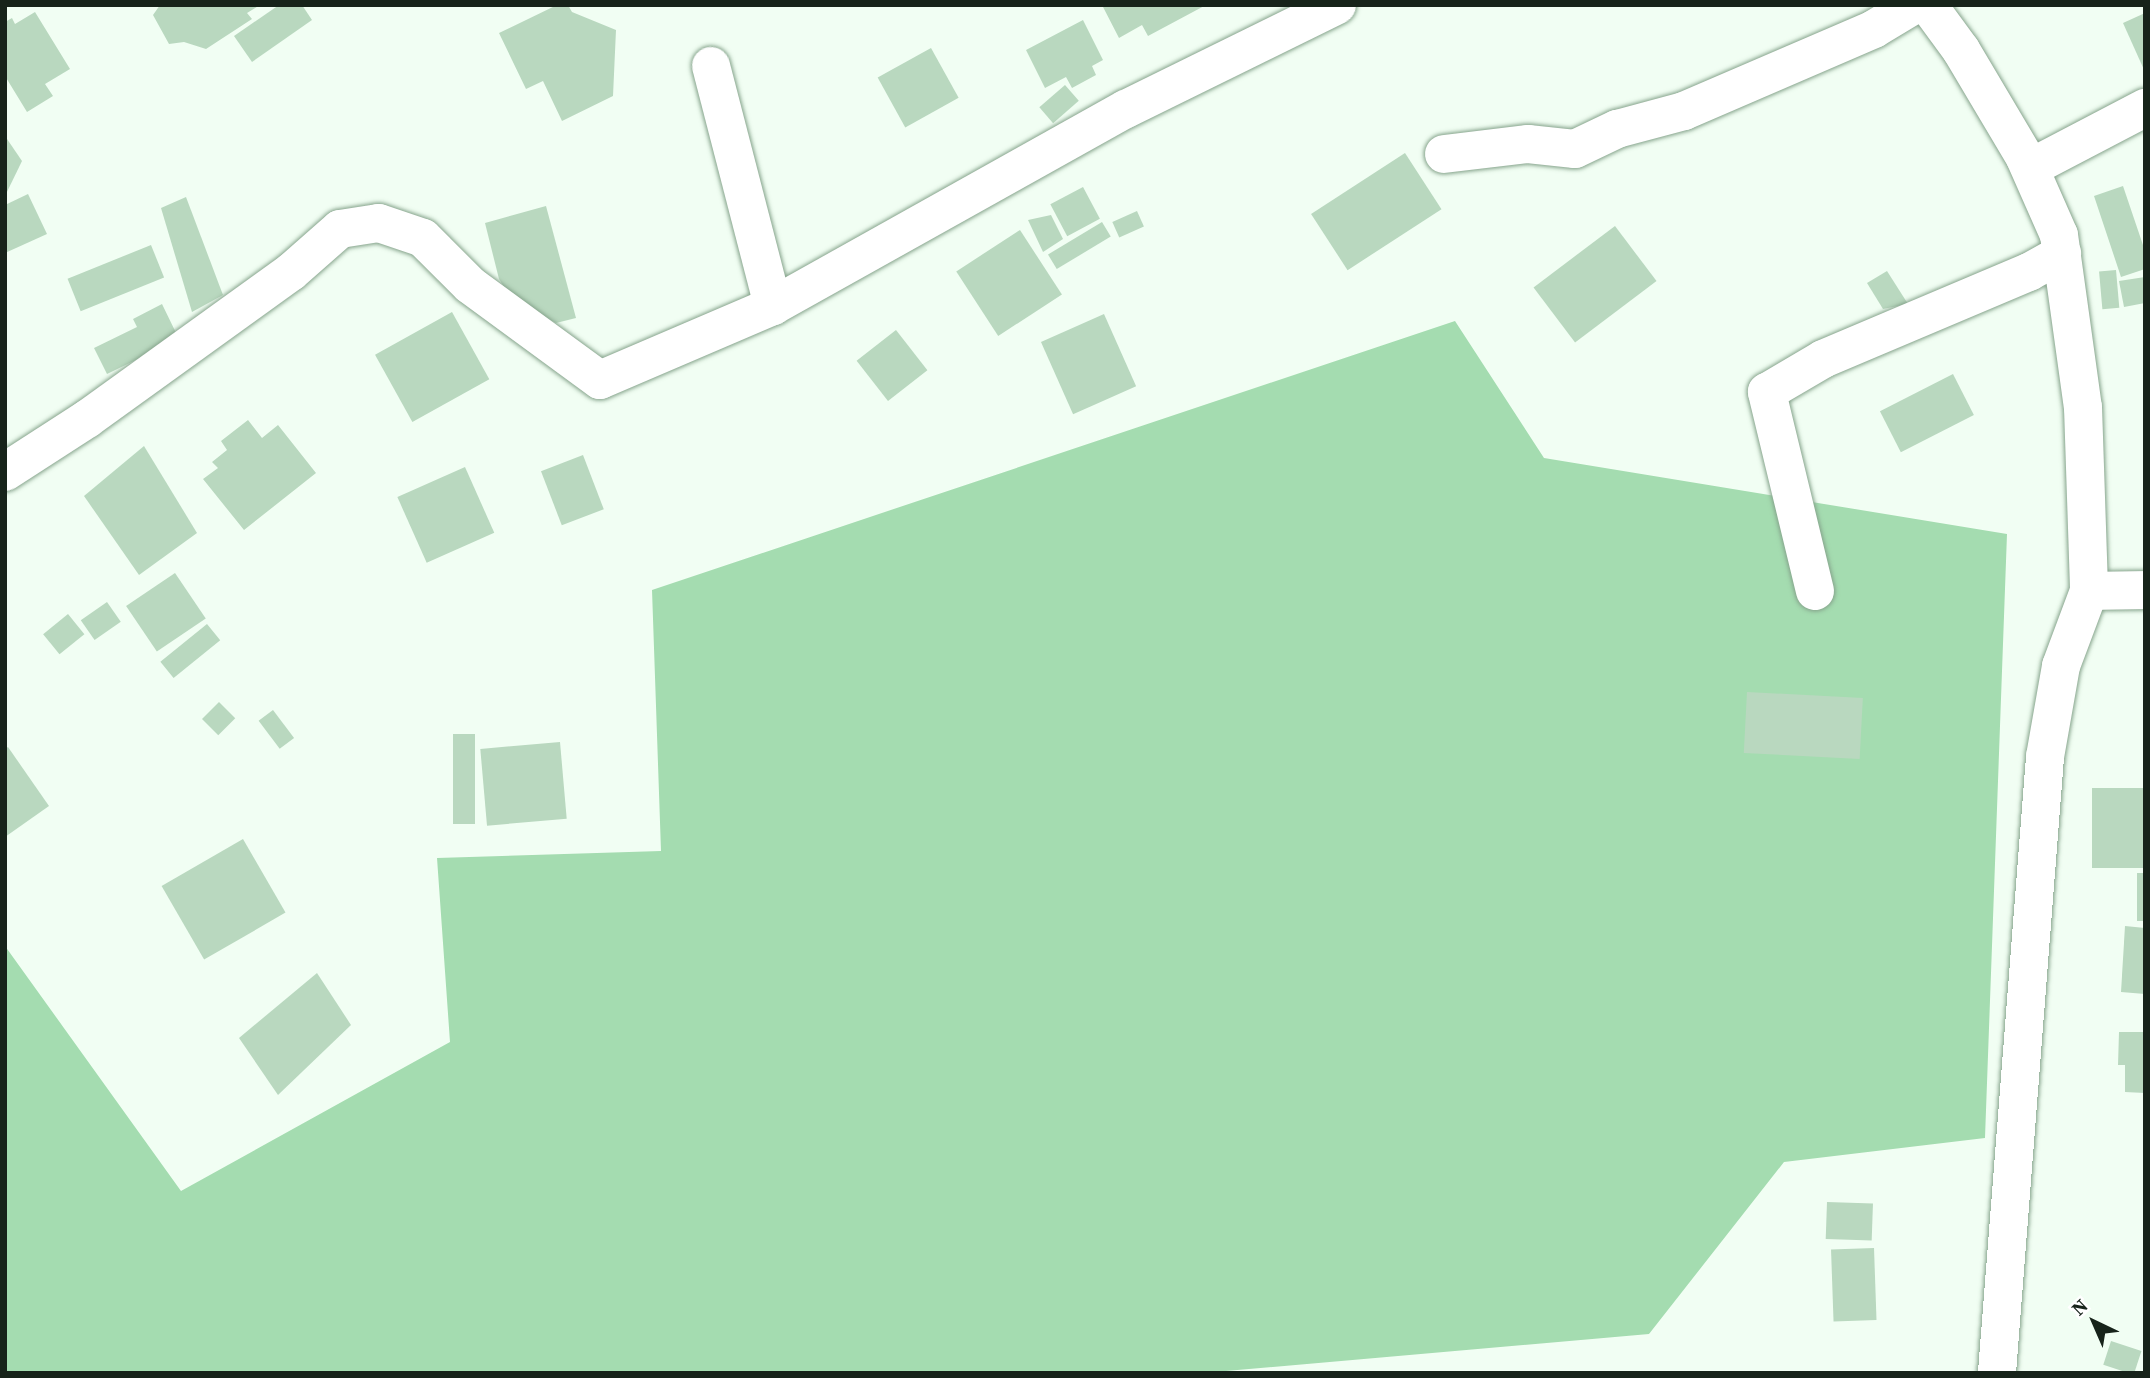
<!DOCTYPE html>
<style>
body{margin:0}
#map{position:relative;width:2150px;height:1378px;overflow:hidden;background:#f1fef3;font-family:"Source Serif 4",serif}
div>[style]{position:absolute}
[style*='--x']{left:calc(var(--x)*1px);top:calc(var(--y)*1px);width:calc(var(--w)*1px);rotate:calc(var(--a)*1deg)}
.green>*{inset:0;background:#a4dcb0}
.building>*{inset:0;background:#b9d8bf;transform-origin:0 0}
.roads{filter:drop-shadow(0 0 2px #86a48c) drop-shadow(0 0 2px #86a48c)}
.minor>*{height:38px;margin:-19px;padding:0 19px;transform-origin:19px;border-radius:19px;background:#fff}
span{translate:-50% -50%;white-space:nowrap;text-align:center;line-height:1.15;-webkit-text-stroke:5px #fff;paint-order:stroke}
.frame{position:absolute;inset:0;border:7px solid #17231a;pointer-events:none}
.north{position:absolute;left:2059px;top:1287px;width:70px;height:70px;-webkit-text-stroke:5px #fff;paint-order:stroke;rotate:316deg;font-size:19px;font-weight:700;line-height:28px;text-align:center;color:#17231a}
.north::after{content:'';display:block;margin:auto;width:24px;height:32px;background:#17231a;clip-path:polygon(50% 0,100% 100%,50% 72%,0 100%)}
</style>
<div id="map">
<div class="green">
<i style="clip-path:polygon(1455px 321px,1544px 458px,2007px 534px,1985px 1138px,1784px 1162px,1649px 1334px,1203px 1373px,5px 1373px,5px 946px,181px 1191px,450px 1042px,437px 858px,661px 851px,652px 590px)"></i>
</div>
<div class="building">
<i style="clip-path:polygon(160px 5px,260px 5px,247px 13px,252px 19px,206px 49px,184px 42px,169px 44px,153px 15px)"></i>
<i style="clip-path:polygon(279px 5px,302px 5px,312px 20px,252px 62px,234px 36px)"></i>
<i style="clip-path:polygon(557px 5px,568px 5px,572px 12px,616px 30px,613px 96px,562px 121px,543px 81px,526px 89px,499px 33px)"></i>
<i style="clip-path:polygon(1102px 5px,1206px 5px,1148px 36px,1142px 25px,1119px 38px)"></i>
<i style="clip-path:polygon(35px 12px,70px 69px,45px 84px,53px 96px,27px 112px,5px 76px,5px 22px,12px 18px,15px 24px)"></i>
<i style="clip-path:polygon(2145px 13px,2145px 72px,2123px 23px)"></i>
<i style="clip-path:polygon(1083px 20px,1103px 60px,1092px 66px,1096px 75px,1072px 88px,1066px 77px,1045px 88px,1026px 50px)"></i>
<i style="left:931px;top:48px;width:57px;height:61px;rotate:61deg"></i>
<i style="left:1065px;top:85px;width:21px;height:34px;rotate:49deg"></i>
<i style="clip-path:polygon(5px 136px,22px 161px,5px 196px)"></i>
<i style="left:1405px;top:153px;width:67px;height:112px;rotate:57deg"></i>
<i style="clip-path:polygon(2123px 186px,2145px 251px,2145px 269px,2121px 277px,2094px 196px)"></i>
<i style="left:1083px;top:187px;width:36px;height:37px;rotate:62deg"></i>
<i style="clip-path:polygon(28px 194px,47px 234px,5px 253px,5px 205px)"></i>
<i style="clip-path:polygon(186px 197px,223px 295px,192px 312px,161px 208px)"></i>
<i style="clip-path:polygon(546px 206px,576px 318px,556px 323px,512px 300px,499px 279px,485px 223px)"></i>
<i style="left:1137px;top:211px;width:17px;height:27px;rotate:66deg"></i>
<i style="clip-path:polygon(1051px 215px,1063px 239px,1043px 252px,1028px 220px)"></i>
<i style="left:1102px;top:222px;width:17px;height:63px;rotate:59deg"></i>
<i style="left:1615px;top:226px;width:69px;height:102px;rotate:53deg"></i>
<i style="left:1020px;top:230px;width:77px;height:76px;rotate:57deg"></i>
<i style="left:151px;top:245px;width:35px;height:90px;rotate:68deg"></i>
<i style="left:2116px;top:270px;width:38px;height:17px;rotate:85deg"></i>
<i style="clip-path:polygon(1887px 271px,1908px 304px,1883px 309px,1867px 283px)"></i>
<i style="clip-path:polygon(2145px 277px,2145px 303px,2124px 307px,2119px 281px)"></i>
<i style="clip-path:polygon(162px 304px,179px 339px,107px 374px,94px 348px,137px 327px,133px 319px)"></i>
<i style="left:452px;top:312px;width:77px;height:88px;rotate:61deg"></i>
<i style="left:1104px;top:314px;width:79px;height:69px;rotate:66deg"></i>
<i style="left:896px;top:330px;width:51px;height:50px;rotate:52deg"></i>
<i style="left:1953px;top:374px;width:46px;height:82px;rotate:63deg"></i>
<i style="clip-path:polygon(248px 420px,262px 438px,278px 425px,316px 473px,244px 530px,203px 479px,218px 468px,212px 462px,227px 450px,221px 441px)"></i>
<i style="clip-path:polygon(144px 446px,197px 533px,139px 575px,84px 496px)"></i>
<i style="left:583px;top:455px;width:58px;height:45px;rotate:69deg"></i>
<i style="left:465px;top:467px;width:72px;height:74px;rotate:66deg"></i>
<i style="left:175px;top:573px;width:55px;height:59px;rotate:56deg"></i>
<i style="left:107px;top:602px;width:24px;height:32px;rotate:55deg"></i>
<i style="left:68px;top:614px;width:26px;height:32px;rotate:51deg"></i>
<i style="left:207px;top:624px;width:21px;height:60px;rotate:51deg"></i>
<i style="left:1747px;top:692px;width:116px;height:61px;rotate:3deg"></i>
<i style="left:219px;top:702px;width:23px;height:24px;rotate:45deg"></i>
<i style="left:273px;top:710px;width:35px;height:18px;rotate:53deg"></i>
<i style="left:453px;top:734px;width:22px;height:90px"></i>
<i style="left:560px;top:742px;width:77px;height:80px;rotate:85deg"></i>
<i style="clip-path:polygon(8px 747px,49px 806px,5px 837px,5px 749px)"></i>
<i style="left:2092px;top:788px;width:53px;height:80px"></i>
<i style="left:243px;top:839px;width:85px;height:94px;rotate:60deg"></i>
<i style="left:2137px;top:873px;width:8px;height:48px"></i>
<i style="clip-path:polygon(2125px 926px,2145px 928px,2145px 994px,2121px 992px)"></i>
<i style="clip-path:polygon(317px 973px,351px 1025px,278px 1095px,239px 1038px)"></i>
<i style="clip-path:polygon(2119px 1032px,2145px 1032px,2145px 1093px,2125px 1092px,2125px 1065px,2118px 1065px)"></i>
<i style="left:1827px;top:1202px;width:46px;height:37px;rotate:2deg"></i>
<i style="left:1874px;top:1248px;width:72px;height:43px;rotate:88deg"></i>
<i style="left:2111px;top:1341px;width:32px;height:25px;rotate:18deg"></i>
</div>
<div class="roads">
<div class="minor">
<i style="--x:1928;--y:5;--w:56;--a:53.7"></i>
<i style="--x:1961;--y:50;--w:126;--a:59.3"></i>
<i style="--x:2025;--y:158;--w:84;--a:66.2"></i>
<i style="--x:2059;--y:235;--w:174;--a:82.1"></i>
<i style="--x:2083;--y:407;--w:184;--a:88.1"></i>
<i style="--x:2089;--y:591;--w:80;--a:110.5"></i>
<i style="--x:2061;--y:666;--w:92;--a:100"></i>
<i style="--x:2045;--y:757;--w:618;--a:94.46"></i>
<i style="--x:711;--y:66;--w:248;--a:75.5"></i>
<i style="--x:1444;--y:154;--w:85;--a:-6.8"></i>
<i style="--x:1528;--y:144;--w:47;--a:6.1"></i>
<i style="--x:1575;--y:149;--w:47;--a:-25.5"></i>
<i style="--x:1617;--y:129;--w:69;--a:-15"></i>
<i style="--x:1684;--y:111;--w:207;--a:-23.3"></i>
<i style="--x:1874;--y:29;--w:47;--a:-31"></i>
<i style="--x:2030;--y:168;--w:130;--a:-27.6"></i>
<i style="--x:5;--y:472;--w:98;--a:-32.9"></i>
<i style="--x:87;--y:419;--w:251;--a:-35.8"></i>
<i style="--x:291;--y:272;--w:65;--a:-41.3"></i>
<i style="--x:340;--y:229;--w:39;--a:-9"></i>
<i style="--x:379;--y:223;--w:46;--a:18.8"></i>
<i style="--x:423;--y:238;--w:66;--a:45"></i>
<i style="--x:470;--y:285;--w:161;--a:36.2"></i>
<i style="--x:600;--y:380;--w:188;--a:-23.2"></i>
<i style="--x:773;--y:306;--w:404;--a:-29.2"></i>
<i style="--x:1126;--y:109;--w:235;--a:-26.2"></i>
<i style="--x:1815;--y:591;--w:205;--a:-103.6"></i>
<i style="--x:1767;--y:392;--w:65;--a:-30.5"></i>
<i style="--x:1823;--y:359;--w:224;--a:-22.9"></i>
<i style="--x:2029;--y:272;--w:38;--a:-29"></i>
<i style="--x:2089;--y:591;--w:56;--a:-1"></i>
</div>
</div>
<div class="frame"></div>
<div class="north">N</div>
</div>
